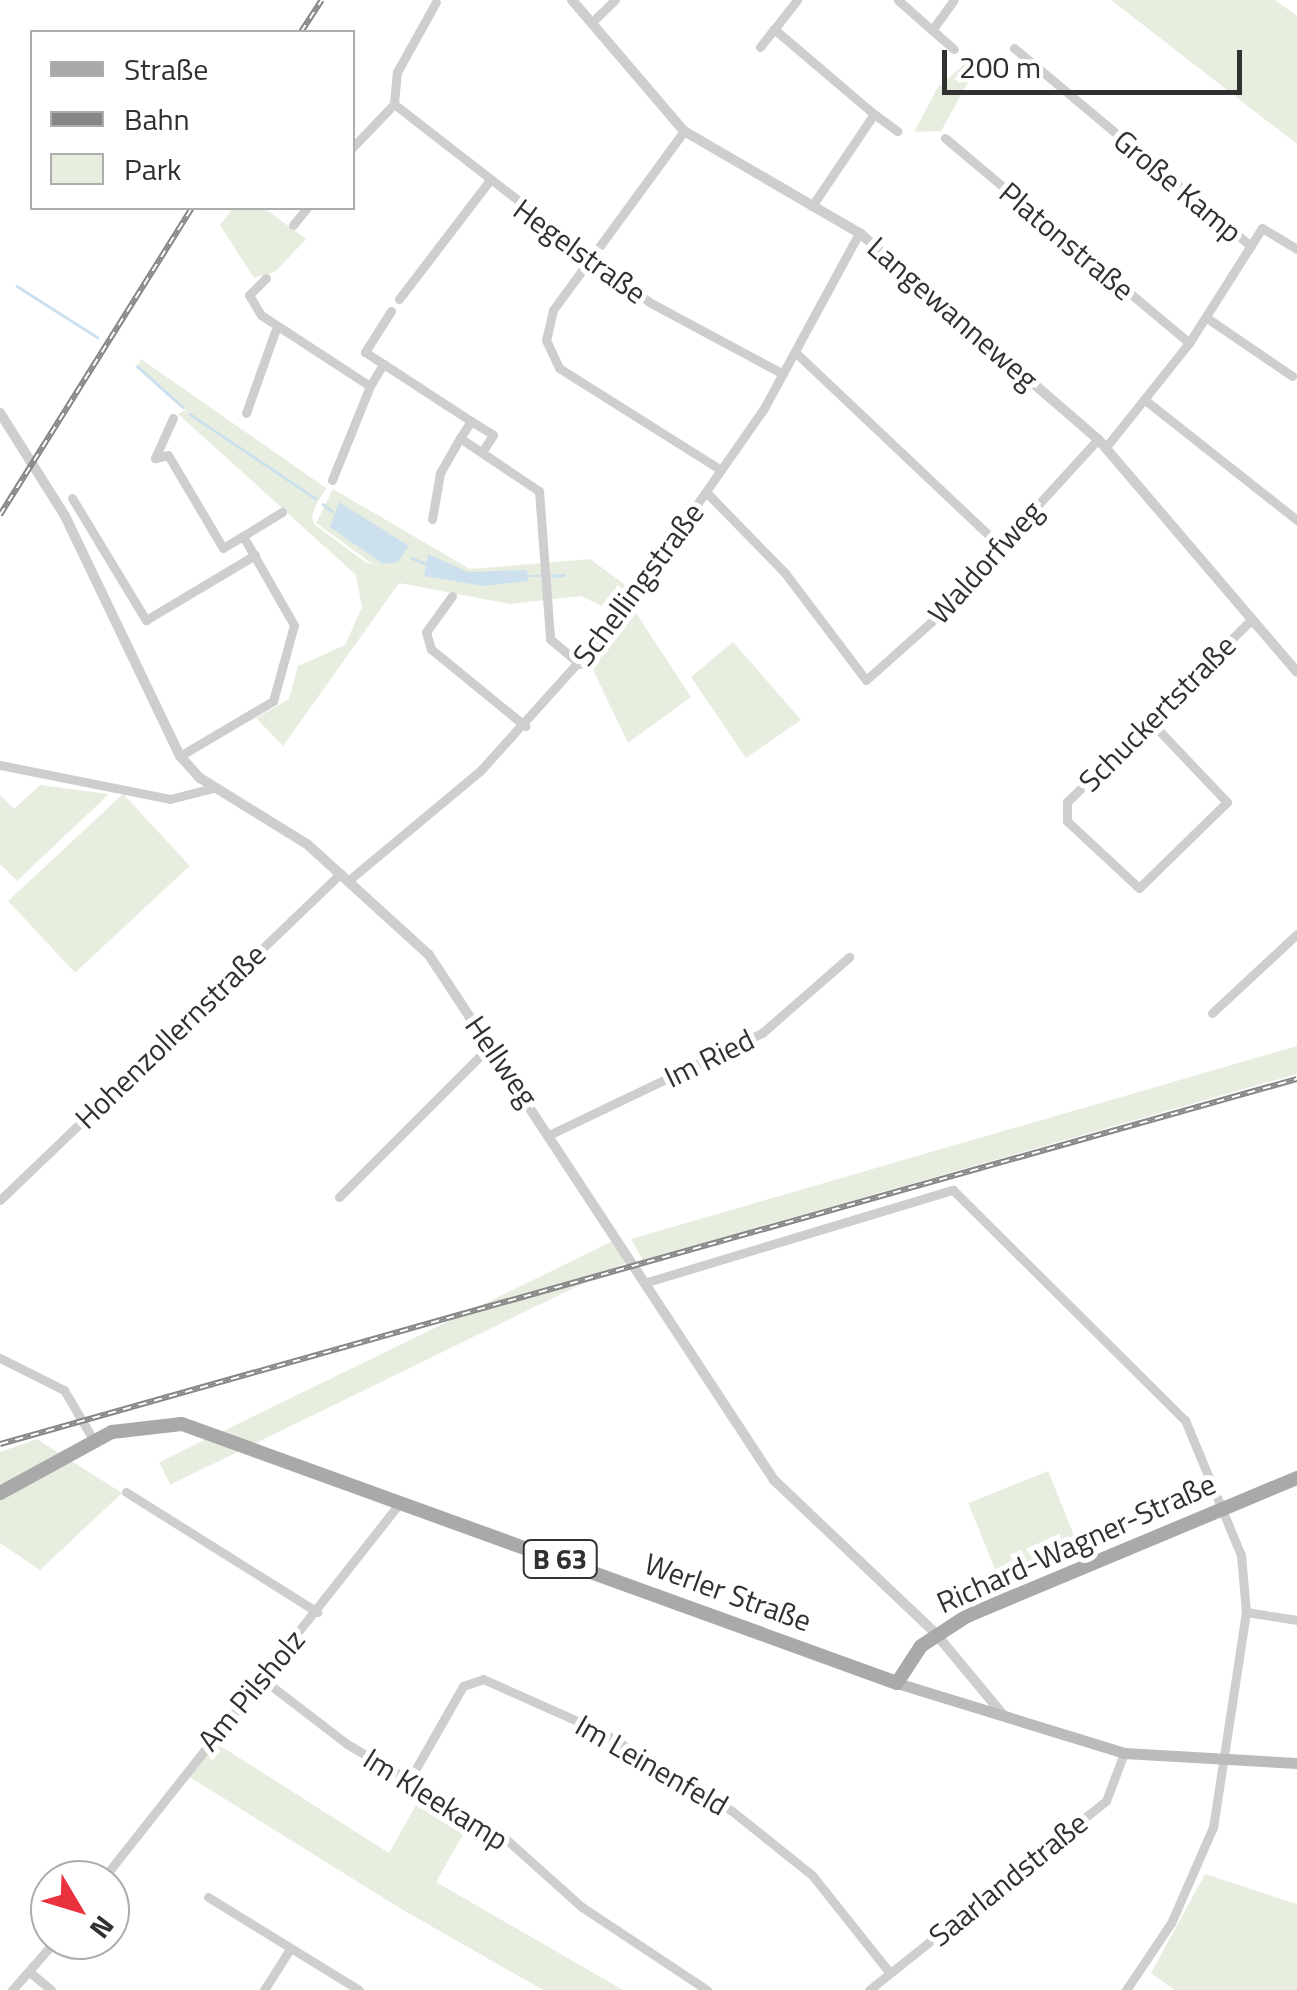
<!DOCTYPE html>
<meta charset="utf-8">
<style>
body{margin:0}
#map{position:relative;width:1297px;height:1990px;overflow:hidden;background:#fff;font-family:"Titillium Web",sans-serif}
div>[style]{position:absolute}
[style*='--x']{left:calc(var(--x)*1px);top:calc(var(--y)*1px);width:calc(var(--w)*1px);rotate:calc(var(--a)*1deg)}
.green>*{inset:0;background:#e7eee0;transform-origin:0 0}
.water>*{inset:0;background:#cce0ee}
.stream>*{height:2.5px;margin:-1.25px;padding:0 1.25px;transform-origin:1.25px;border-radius:1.25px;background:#cce0ee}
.minor>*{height:9px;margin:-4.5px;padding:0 4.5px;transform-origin:4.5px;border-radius:4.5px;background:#cecece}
.tertiary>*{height:10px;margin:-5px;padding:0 5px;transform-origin:5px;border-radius:5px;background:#cecece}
.secondary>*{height:11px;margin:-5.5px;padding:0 5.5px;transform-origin:5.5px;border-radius:5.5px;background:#bbb}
.primary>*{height:14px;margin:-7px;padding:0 7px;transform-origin:7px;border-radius:7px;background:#a9a9a9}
.rail>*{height:6px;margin-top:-3px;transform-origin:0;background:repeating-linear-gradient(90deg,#fff 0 8px,#868686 0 16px);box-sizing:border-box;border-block:2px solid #868686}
span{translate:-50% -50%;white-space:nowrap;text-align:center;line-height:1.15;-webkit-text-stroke:10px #fff;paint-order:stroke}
.shield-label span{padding:2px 8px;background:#fff;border:2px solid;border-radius:8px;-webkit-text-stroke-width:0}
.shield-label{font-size:28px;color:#313131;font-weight:700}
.street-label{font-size:30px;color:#313131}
.legend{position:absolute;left:30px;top:30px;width:325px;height:180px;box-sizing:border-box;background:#fff;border:2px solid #adadad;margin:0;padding:12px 18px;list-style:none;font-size:30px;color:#313131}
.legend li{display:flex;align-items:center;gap:20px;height:50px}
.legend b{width:50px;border:2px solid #adadad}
.north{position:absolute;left:30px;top:1860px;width:100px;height:100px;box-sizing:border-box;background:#fff;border:2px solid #adadad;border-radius:50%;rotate:128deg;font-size:28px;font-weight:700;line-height:40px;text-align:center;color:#313131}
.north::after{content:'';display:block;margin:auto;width:35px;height:45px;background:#e9323e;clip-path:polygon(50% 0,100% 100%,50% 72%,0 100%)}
.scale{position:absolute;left:942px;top:50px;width:300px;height:45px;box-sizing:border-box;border:5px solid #313131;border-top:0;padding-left:12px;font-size:30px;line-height:35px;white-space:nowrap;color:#313131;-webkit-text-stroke:8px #fff;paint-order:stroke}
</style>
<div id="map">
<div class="green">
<i style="clip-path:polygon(1111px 0,1275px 0,1297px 16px,1297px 144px)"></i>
<i style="clip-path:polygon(975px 55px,981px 59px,941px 131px,914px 132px,938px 87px)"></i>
<i style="clip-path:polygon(233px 208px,264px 208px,306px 239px,275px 272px,254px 278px,220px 225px)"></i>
<i style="clip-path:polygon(141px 359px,326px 488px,316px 505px,312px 517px,314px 524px,365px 562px,374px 565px,316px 523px,333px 489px,470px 569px,590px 559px,627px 586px,610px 610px,581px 596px,510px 604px,399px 583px,283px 746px,256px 718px,289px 699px,298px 666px,345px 645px,362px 607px,356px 575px,178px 414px,186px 410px,137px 366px)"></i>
<i style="clip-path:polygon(636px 613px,691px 697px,628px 743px,592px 668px)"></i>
<i style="clip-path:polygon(733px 642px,801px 720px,746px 758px,691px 677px)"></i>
<i style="clip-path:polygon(40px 785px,109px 794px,17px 881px,0 864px,0 795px,14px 809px)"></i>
<i style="left:123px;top:794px;width:98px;height:157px;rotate:47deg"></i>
<i style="clip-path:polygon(1297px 1046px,1297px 1074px,643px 1260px,631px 1239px)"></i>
<i style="left:615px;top:1240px;width:25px;height:507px;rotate:64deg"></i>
<i style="clip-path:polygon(37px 1439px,122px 1493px,40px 1570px,0 1543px,0 1452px)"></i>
<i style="left:1048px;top:1471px;width:84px;height:86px;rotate:68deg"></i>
<i style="clip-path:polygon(216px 1743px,389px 1853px,421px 1796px,469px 1824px,436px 1882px,623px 1990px,543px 1990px,403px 1910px,188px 1776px)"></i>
<i style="clip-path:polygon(1205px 1874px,1297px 1904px,1297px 1990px,1174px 1990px,1151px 1973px)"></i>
</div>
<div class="water">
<i style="clip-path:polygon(339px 502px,409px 546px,398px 562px,383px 564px,330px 527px)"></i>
<i style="clip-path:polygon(428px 554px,468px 572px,527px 570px,528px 581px,483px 586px,424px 576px)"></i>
</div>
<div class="stream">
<i style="--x:17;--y:286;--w:95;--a:32.5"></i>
<i style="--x:137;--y:366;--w:62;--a:41.7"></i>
<i style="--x:190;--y:414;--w:151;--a:33.9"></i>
<i style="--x:323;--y:504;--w:11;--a:38"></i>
<i style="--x:412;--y:558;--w:13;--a:23"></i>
<i style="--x:527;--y:576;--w:13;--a:0"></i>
<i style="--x:550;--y:576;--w:14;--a:-4"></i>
</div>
<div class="minor">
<i style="--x:797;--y:0;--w:37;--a:128"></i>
<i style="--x:774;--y:29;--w:131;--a:40.4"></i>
<i style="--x:874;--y:114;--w:111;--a:124"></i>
<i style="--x:898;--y:0;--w:45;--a:41.4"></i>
<i style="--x:932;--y:30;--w:37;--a:-54"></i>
<i style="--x:591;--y:23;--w:33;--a:-44"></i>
<i style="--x:932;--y:30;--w:29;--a:41"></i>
<i style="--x:760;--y:47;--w:23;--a:-52"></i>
<i style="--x:1014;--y:48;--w:309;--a:39.9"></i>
<i style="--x:394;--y:104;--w:323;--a:37.8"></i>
<i style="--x:649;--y:302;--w:152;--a:28.2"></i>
<i style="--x:874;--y:114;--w:29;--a:36"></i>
<i style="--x:684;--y:131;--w:222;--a:126.2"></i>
<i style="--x:553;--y:310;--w:31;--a:103"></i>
<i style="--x:546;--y:340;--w:31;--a:65"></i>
<i style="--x:559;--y:368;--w:191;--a:32.2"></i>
<i style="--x:945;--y:138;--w:319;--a:40"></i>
<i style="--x:352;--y:148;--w:61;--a:-46.3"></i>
<i style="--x:394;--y:104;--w:32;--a:-85"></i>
<i style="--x:397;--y:72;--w:80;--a:-60.9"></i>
<i style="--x:293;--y:225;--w:22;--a:-51"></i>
<i style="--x:266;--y:278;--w:24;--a:135"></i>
<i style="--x:249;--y:295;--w:23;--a:59"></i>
<i style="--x:261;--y:315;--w:130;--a:33.1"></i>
<i style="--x:370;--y:386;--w:26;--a:-59"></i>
<i style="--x:399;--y:299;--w:145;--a:-52.6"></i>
<i style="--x:391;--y:311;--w:49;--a:122.4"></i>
<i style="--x:365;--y:352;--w:126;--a:33.1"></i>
<i style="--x:471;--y:421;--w:20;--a:123"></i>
<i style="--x:460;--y:438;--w:95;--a:33.9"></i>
<i style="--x:539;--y:491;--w:148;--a:85.7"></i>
<i style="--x:550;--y:639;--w:39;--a:40"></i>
<i style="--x:1207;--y:318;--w:103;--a:34.3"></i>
<i style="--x:795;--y:352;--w:281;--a:43.4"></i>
<i style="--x:1145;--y:400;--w:194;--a:38.3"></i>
<i style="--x:246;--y:413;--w:92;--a:-70.4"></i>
<i style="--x:173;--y:418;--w:44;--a:114.2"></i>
<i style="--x:155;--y:458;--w:13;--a:-13"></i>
<i style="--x:168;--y:455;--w:108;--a:59.4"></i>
<i style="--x:223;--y:548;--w:23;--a:-31"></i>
<i style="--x:243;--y:536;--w:103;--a:60.2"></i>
<i style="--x:294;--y:625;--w:79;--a:105.4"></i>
<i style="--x:273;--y:701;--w:108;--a:149.4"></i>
<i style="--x:471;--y:421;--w:26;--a:32"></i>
<i style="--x:493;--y:435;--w:20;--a:123"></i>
<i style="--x:1106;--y:447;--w:133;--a:-51.4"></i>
<i style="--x:1189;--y:343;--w:136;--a:-57.6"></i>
<i style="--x:1262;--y:228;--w:41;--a:31"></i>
<i style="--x:332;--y:480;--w:101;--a:-68"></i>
<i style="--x:707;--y:493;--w:112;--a:45.7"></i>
<i style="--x:785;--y:573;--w:134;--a:52.9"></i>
<i style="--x:866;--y:680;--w:87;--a:-41.7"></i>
<i style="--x:931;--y:622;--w:248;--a:-47.6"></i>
<i style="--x:72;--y:498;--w:143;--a:58.8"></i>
<i style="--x:146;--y:620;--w:127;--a:-30.8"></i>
<i style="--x:432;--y:519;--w:47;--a:-80.1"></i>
<i style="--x:440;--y:473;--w:40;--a:-60.3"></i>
<i style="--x:243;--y:536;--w:46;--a:-31.6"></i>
<i style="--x:452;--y:596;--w:44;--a:125.8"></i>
<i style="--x:426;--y:632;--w:18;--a:74"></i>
<i style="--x:431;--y:649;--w:122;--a:39.3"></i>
<i style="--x:1150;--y:721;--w:112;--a:46.5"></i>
<i style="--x:1227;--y:802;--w:123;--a:135.7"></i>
<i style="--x:1139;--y:888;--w:98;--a:-137.1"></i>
<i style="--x:1067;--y:821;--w:19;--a:-90"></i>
<i style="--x:1067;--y:802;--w:259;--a:-44.7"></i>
<i style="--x:0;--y:765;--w:173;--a:11.3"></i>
<i style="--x:170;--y:799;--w:44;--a:-14.3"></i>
<i style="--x:349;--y:880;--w:170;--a:-39.8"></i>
<i style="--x:480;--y:771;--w:205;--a:-48"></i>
<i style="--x:617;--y:619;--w:255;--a:-55.1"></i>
<i style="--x:763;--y:410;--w:201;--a:-61.5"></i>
<i style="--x:1212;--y:1013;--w:116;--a:-42.9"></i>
<i style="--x:553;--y:1133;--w:232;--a:-25.6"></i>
<i style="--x:762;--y:1033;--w:116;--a:-41.1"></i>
<i style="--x:339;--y:1197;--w:216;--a:-45"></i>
<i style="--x:0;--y:1200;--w:472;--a:-43.8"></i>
<i style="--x:644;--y:1283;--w:323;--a:-16.8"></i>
<i style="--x:953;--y:1190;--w:327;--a:44.8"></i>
<i style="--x:1185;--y:1420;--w:146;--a:67.5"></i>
<i style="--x:1241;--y:1555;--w:57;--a:85"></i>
<i style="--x:1246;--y:1612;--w:218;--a:98.7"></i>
<i style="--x:1213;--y:1827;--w:105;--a:113.6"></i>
<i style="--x:1171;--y:1923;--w:81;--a:123.9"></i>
<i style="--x:0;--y:1358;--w:72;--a:26.6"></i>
<i style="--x:64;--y:1390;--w:59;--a:59.5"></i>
<i style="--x:126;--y:1492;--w:226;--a:32.1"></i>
<i style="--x:1246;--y:1612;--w:52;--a:8.9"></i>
<i style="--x:261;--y:1678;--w:108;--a:37.5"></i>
<i style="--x:347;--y:1744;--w:175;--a:30.2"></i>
<i style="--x:498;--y:1832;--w:113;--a:41.8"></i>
<i style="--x:582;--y:1907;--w:150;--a:33.6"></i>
<i style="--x:410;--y:1779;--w:107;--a:-60.3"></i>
<i style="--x:463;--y:1686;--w:21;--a:-19"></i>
<i style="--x:483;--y:1679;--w:128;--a:24"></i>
<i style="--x:600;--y:1731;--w:154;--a:31.2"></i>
<i style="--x:732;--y:1811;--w:102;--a:38.7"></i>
<i style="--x:812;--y:1875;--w:125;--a:51.5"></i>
<i style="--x:102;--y:1880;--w:482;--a:-51.7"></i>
<i style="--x:208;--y:1897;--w:177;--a:31.6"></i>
<i style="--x:32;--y:1974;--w:25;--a:40"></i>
<i style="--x:12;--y:1990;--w:67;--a:-48.7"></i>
<i style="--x:264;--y:1990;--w:49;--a:-57.6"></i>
<i style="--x:869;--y:1990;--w:303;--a:-38.6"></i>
<i style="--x:1106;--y:1801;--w:51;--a:-69.4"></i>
</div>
<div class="tertiary">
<i style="--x:572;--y:0;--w:172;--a:49.5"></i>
<i style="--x:684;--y:131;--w:205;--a:30.2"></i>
<i style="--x:861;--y:234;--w:313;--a:40.9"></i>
<i style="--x:1098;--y:439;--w:306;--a:49.5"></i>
<i style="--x:0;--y:413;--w:122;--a:57.7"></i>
<i style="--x:65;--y:516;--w:266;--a:64.4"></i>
<i style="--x:180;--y:756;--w:30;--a:48"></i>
<i style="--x:200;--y:778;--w:126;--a:31.7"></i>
<i style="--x:307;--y:844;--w:165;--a:42.3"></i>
<i style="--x:429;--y:955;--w:628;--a:56.69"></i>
<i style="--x:774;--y:1480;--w:224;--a:43.5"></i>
<i style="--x:936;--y:1634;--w:108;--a:50.3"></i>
</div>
<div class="secondary">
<i style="--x:897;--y:1683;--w:238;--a:17.1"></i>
<i style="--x:1124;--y:1753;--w:173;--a:3.3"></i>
</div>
<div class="primary">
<i style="--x:0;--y:1493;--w:128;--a:-28.6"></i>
<i style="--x:112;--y:1432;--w:70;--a:-6.5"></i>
<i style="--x:182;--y:1424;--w:760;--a:19.91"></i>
<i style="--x:897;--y:1683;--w:44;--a:-57"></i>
<i style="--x:921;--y:1646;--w:55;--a:-33.1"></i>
<i style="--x:967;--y:1616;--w:358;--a:-22.7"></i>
</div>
<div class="rail">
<i style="--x:301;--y:32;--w:38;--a:-57"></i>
<i style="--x:0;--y:515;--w:362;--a:-58"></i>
<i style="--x:0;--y:1444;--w:1347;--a:-15.72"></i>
</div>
<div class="shield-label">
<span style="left:560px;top:1559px">B 63</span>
</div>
<div class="street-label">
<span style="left:1178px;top:186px;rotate:40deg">Große Kamp</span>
<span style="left:1067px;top:241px;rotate:40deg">Platonstraße</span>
<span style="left:580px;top:251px;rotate:36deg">Hegelstraße</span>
<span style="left:953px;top:313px;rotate:41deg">Langewanneweg</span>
<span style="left:985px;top:562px;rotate:-48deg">Waldorfweg</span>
<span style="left:638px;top:584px;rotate:-53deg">Schellingstraße</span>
<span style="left:1157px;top:713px;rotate:-45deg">Schuckertstraße</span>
<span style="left:170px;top:1036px;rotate:-44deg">Hohenzollernstraße</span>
<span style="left:709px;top:1058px;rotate:-26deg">Im Ried</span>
<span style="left:502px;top:1061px;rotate:55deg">Hellweg</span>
<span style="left:1076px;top:1543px;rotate:-24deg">Richard-Wagner-Straße</span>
<span style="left:728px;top:1592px;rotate:20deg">Werler Straße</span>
<span style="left:251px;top:1690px;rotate:-50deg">Am Pilsholz</span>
<span style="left:652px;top:1765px;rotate:30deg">Im Leinenfeld</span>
<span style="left:436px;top:1799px;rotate:32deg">Im Kleekamp</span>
<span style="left:1008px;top:1879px;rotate:-39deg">Saarlandstraße</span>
</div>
<ul class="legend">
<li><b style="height:12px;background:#a9a9a9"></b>Straße</li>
<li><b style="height:12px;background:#868686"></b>Bahn</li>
<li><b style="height:28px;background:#e7eee0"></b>Park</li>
</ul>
<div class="north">N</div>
<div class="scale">200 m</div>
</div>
